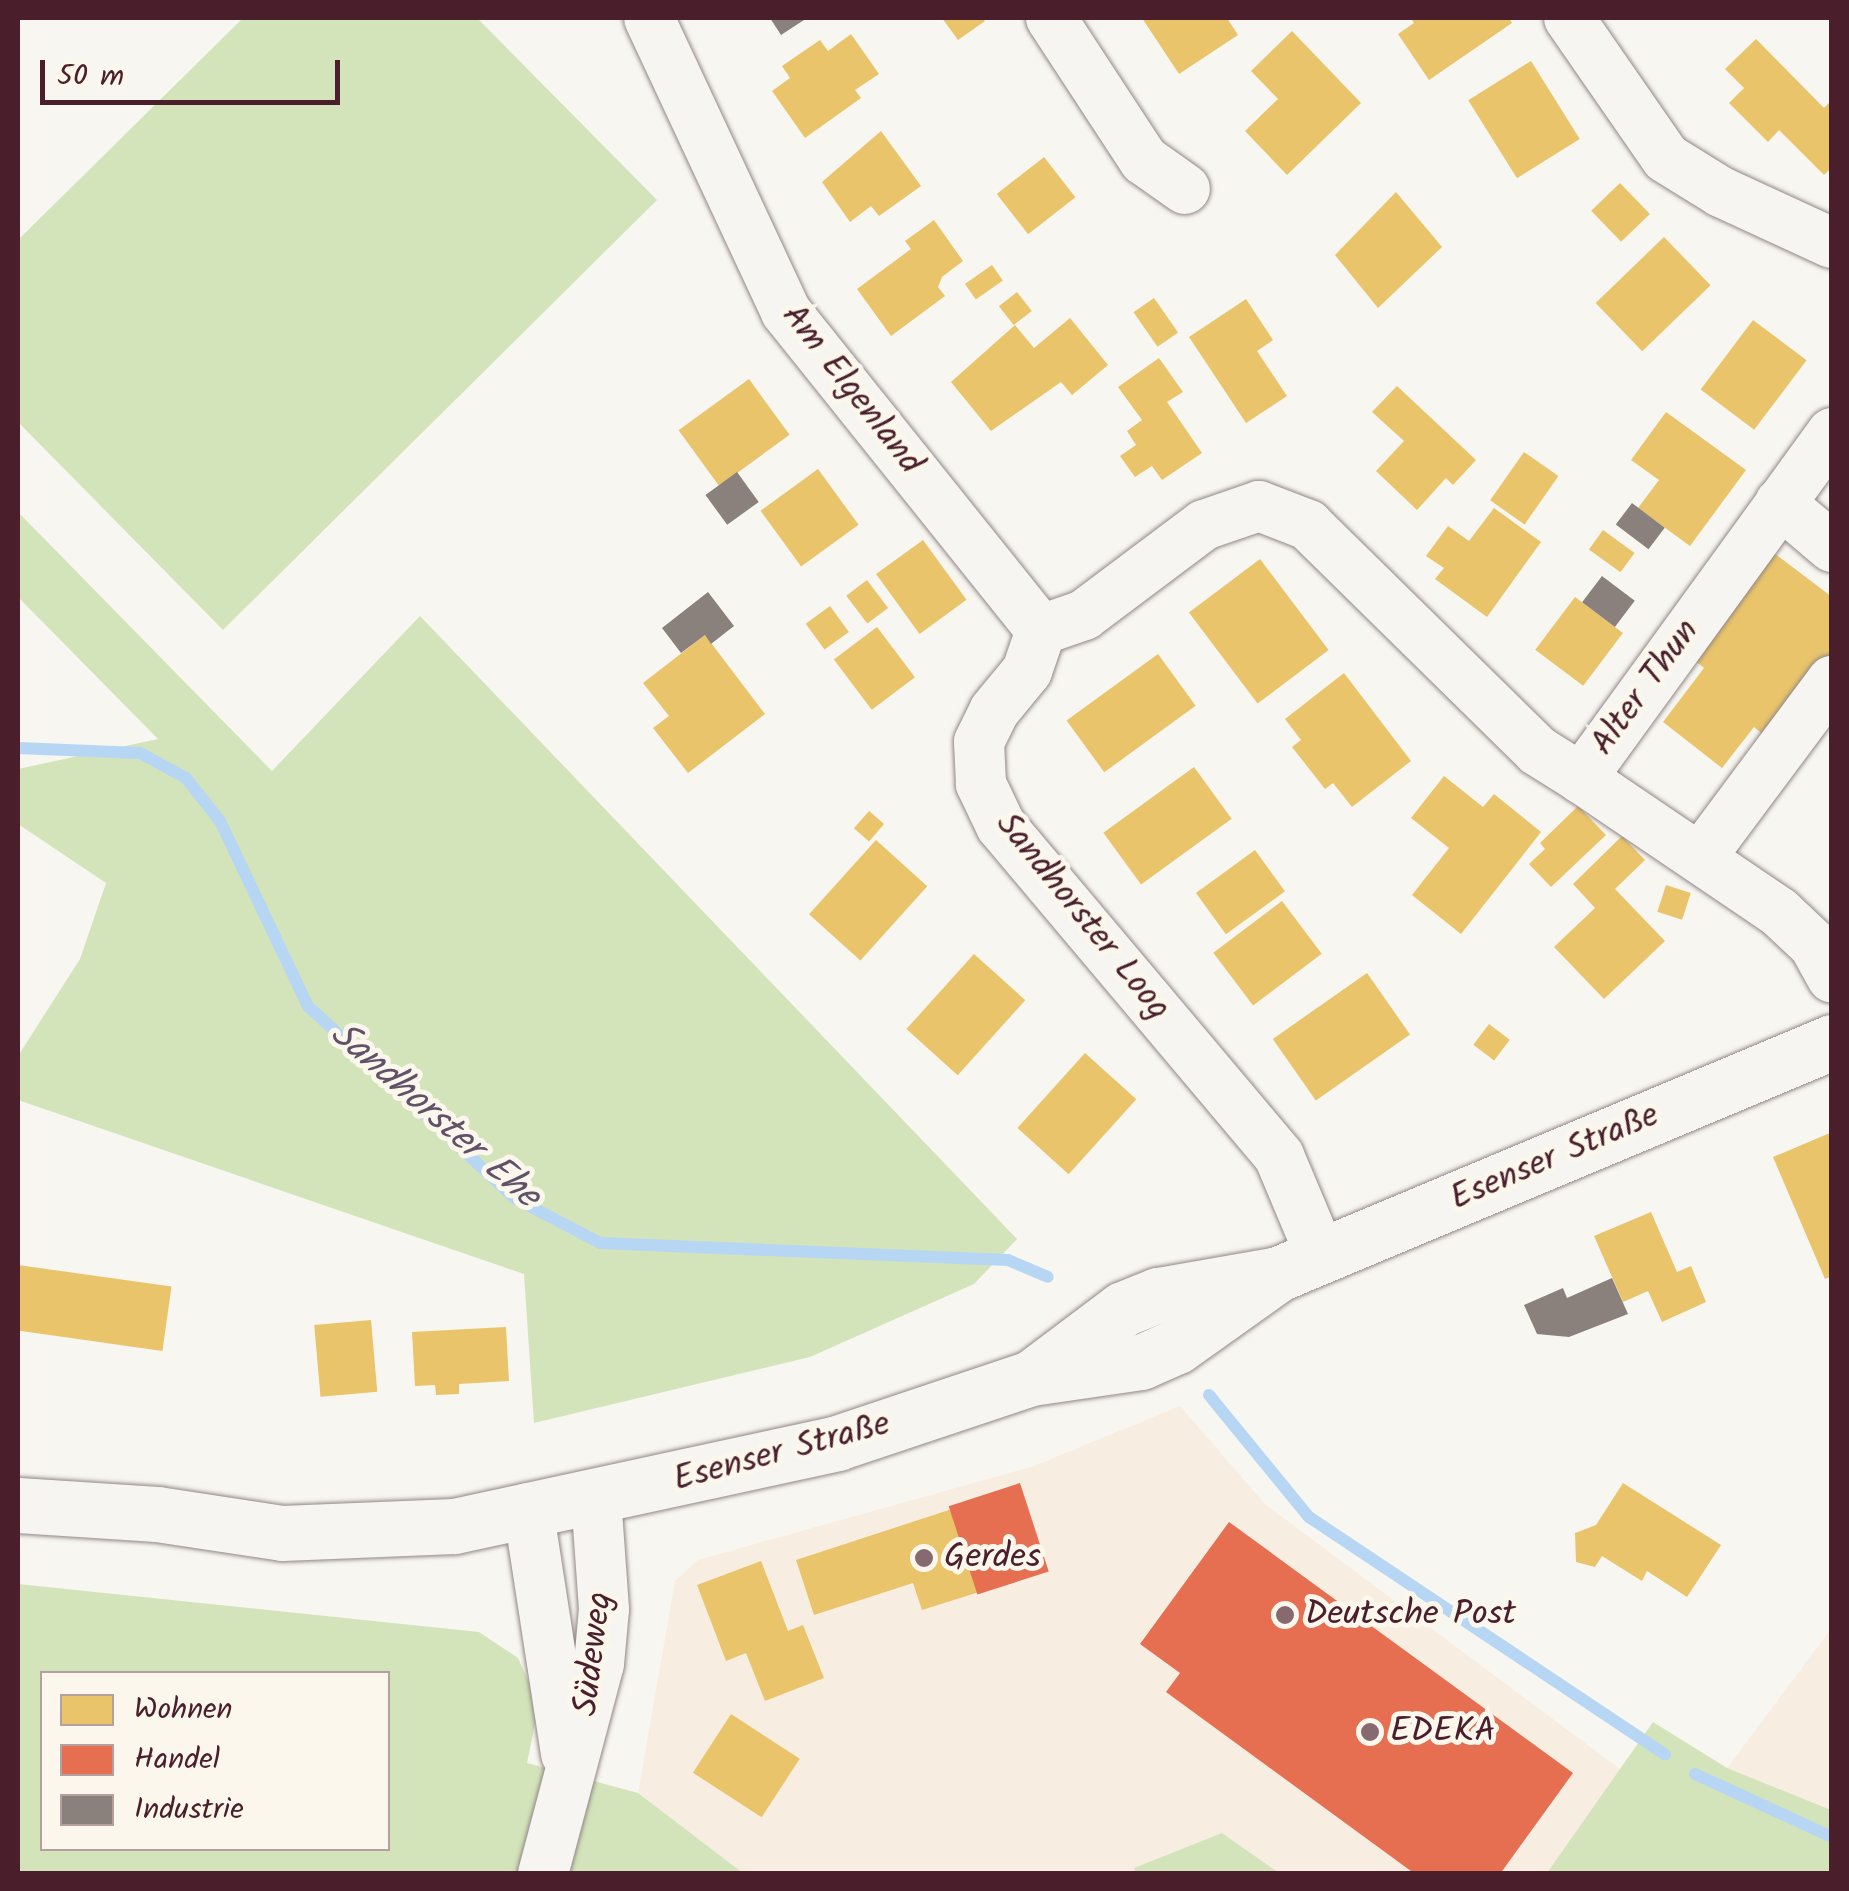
<!DOCTYPE html>
<meta charset="utf-8">
<style>
body{margin:0}
#map{position:relative;width:1849px;height:1891px;overflow:hidden;background:#f8f6f0;font-family:Kalam,sans-serif}
div>[style]{position:absolute}
[style*='--x']{left:calc(var(--x)*1px);top:calc(var(--y)*1px);width:calc(var(--w)*1px);rotate:calc(var(--a)*1deg)}
.built>*{inset:0;background:#f7eee1}
.green>*{inset:0;background:#d3e4bb}
.homes>*{inset:0;background:#e9c46a;transform-origin:0 0}
.shops>*{inset:0;background:#e76f51;transform-origin:0 0}
.industry>*{inset:0;background:#8a817c;transform-origin:0 0}
.stream>*{height:12px;margin:-6px;padding:0 6px;transform-origin:6px;border-radius:6px;background:#b6d6f4}
.roads{filter:drop-shadow(0 0 2px #918787) drop-shadow(0 0 2px #918787)}
.minor>*{height:50px;margin:-25px;padding:0 25px;transform-origin:25px;border-radius:25px;background:#f6f5f1}
.major>*{height:55px;margin:-27.5px;padding:0 27.5px;transform-origin:27.5px;border-radius:27.5px;background:#f6f5f1}
.dots>*{width:28px;height:28px;translate:-50% -50%;box-sizing:border-box;border:5px solid #fbf7ec;border-radius:50%}
span{translate:-50% -50%;white-space:nowrap;text-align:center;line-height:1.15;-webkit-text-stroke:10px #fbf7ec;paint-order:stroke}
.street-label{font-size:35px;color:#4a1f2b}
.poi-label{font-size:35px;color:#4a1f2b}
.left{translate:0 -50%;text-align:left}
.water-label{font-size:38px;color:#625268;font-style:italic}
.frame{position:absolute;inset:0;border:20px solid #4a1f2b;pointer-events:none}
.legend{position:absolute;left:40px;top:1671px;width:350px;height:180px;box-sizing:border-box;background:#fbf7ec;border:2px solid #b4a19f;margin:0;padding:12px 18px;list-style:none;font-size:30px;color:#4a1f2b}
.legend li{display:flex;align-items:center;gap:20px;height:50px}
.legend b{width:50px;border:2px solid #b4a19f}
.scale{position:absolute;left:40px;top:60px;width:300px;height:45px;box-sizing:border-box;border:5px solid #4a1f2b;border-top:0;padding-left:12px;font-size:30px;line-height:35px;white-space:nowrap;color:#4a1f2b;-webkit-text-stroke:8px #fbf7ec;paint-order:stroke}
</style>
<div id="map">
<div class="built">
<i style="clip-path:polygon(1180px 1406px,1266px 1505px,1620px 1769px,1547px 1874px,1279px 1873px,1222px 1833px,1135px 1868px,1136px 1873px,743px 1873px,638px 1793px,675px 1581px,698px 1560px,1034px 1466px)"></i>
<i style="clip-path:polygon(1831px 1629px,1831px 1810px,1727px 1768px)"></i>
</div>
<div class="green">
<i style="clip-path:polygon(243px 18px,477px 18px,657px 200px,223px 630px,18px 422px,18px 240px)"></i>
<i style="clip-path:polygon(18px 512px,272px 771px,420px 616px,1017px 1239px,974px 1284px,810px 1357px,534px 1423px,524px 1274px,18px 1100px,18px 1056px,80px 959px,106px 883px,18px 824px,18px 769px,158px 739px,18px 597px)"></i>
<i style="clip-path:polygon(evenodd,18px 1584px,479px 1632px,518px 1658px,539px 1705px,527px 1763px,638px 1793px,743px 1873px,18px 1874px,18px 1584px,42px 1674px,388px 1674px,388px 1848px,42px 1848px,42px 1674px)"></i>
<i style="clip-path:polygon(1653px 1722px,1727px 1768px,1831px 1810px,1831px 1873px,1547px 1873px)"></i>
<i style="clip-path:polygon(1222px 1833px,1279px 1873px,1136px 1873px,1134px 1868px)"></i>
</div>
<div class="homes">
<i style="clip-path:polygon(942px 18px,982px 18px,985px 21px,958px 40px)"></i>
<i style="clip-path:polygon(1142px 18px,1227px 18px,1238px 35px,1179px 74px)"></i>
<i style="clip-path:polygon(1411px 18px,1509px 18px,1512px 23px,1429px 80px,1398px 34px,1414px 23px)"></i>
<i style="clip-path:polygon(1292px 31px,1361px 103px,1287px 175px,1245px 131px,1278px 99px,1251px 71px)"></i>
<i style="clip-path:polygon(851px 34px,879px 74px,855px 90px,861px 98px,805px 138px,772px 91px,790px 78px,782px 66px,820px 40px,828px 51px)"></i>
<i style="clip-path:polygon(1756px 39px,1824px 108px,1832px 100px,1832px 167px,1824px 175px,1779px 130px,1768px 142px,1729px 103px,1744px 88px,1725px 69px)"></i>
<i style="left:1531px;top:61px;width:92px;height:74px;rotate:58deg"></i>
<i style="clip-path:polygon(881px 131px,921px 186px,879px 216px,871px 206px,850px 222px,822px 182px)"></i>
<i style="left:1044px;top:157px;width:51px;height:60px;rotate:52deg"></i>
<i style="left:1620px;top:183px;width:43px;height:40px;rotate:46deg"></i>
<i style="clip-path:polygon(1396px 192px,1442px 247px,1378px 308px,1335px 255px)"></i>
<i style="clip-path:polygon(934px 220px,963px 261px,942px 277px,938px 287px,945px 296px,891px 336px,857px 289px,911px 249px,905px 241px)"></i>
<i style="left:1664px;top:237px;width:67px;height:95px;rotate:46deg"></i>
<i style="left:992px;top:265px;width:19px;height:33px;rotate:55deg"></i>
<i style="left:1017px;top:292px;width:24px;height:23px;rotate:52deg"></i>
<i style="left:1154px;top:298px;width:42px;height:25px;rotate:55deg"></i>
<i style="clip-path:polygon(1246px 299px,1273px 340px,1257px 351px,1287px 396px,1246px 423px,1189px 337px)"></i>
<i style="clip-path:polygon(1070px 318px,1108px 365px,1072px 395px,1061px 382px,991px 431px,951px 382px,1015px 325px,1034px 348px)"></i>
<i style="left:1753px;top:320px;width:67px;height:87px;rotate:37deg"></i>
<i style="clip-path:polygon(1159px 358px,1183px 392px,1167px 402px,1202px 453px,1162px 480px,1152px 466px,1135px 477px,1120px 456px,1136px 445px,1127px 431px,1142px 420px,1118px 387px)"></i>
<i style="left:749px;top:379px;width:69px;height:87px;rotate:54deg"></i>
<i style="clip-path:polygon(1397px 386px,1476px 460px,1453px 485px,1446px 478px,1417px 510px,1376px 471px,1404px 441px,1372px 412px)"></i>
<i style="clip-path:polygon(1666px 412px,1746px 470px,1690px 546px,1638px 508px,1659px 480px,1631px 460px)"></i>
<i style="left:1524px;top:452px;width:42px;height:59px;rotate:35deg"></i>
<i style="left:818px;top:469px;width:69px;height:71px;rotate:54deg"></i>
<i style="clip-path:polygon(1494px 508px,1541px 542px,1487px 617px,1435px 579px,1444px 568px,1426px 556px,1448px 526px,1469px 541px)"></i>
<i style="left:1603px;top:530px;width:39px;height:24px;rotate:36deg"></i>
<i style="left:923px;top:540px;width:74px;height:58px;rotate:54deg"></i>
<i style="clip-path:polygon(1774px 553px,1832px 597px,1832px 654px,1767px 738px,1754px 727px,1722px 768px,1663px 722px,1704px 668px,1693px 659px)"></i>
<i style="left:1260px;top:559px;width:114px;height:89px;rotate:53deg"></i>
<i style="left:867px;top:580px;width:35px;height:26px;rotate:53deg"></i>
<i style="left:1575px;top:597px;width:60px;height:66px;rotate:37deg"></i>
<i style="left:830px;top:606px;width:32px;height:30px;rotate:54deg"></i>
<i style="left:877px;top:627px;width:63px;height:54px;rotate:53deg"></i>
<i style="clip-path:polygon(705px 635px,765px 714px,688px 773px,653px 728px,669px 716px,643px 683px)"></i>
<i style="left:1158px;top:654px;width:64px;height:113px;rotate:54deg"></i>
<i style="clip-path:polygon(1344px 673px,1411px 761px,1352px 807px,1333px 783px,1325px 789px,1292px 747px,1301px 740px,1285px 719px)"></i>
<i style="left:1194px;top:767px;width:64px;height:112px;rotate:54deg"></i>
<i style="clip-path:polygon(1444px 776px,1483px 807px,1494px 794px,1541px 832px,1461px 934px,1412px 895px,1449px 848px,1411px 818px)"></i>
<i style="clip-path:polygon(1578px 806px,1606px 835px,1551px 887px,1529px 864px,1545px 849px,1540px 843px)"></i>
<i style="left:869px;top:811px;width:20px;height:23px;rotate:41deg"></i>
<i style="clip-path:polygon(1622px 836px,1645px 860px,1615px 889px,1665px 941px,1604px 999px,1554px 947px,1595px 908px,1573px 884px)"></i>
<i style="left:876px;top:840px;width:69px;height:100px;rotate:42deg"></i>
<i style="left:1255px;top:850px;width:51px;height:73px;rotate:54deg"></i>
<i style="left:1666px;top:885px;width:26px;height:28px;rotate:18deg"></i>
<i style="left:1282px;top:901px;width:66px;height:86px;rotate:53deg"></i>
<i style="left:974px;top:954px;width:69px;height:101px;rotate:42deg"></i>
<i style="left:1367px;top:973px;width:75px;height:115px;rotate:55deg"></i>
<i style="left:1489px;top:1024px;width:26px;height:26px;rotate:37deg"></i>
<i style="left:1085px;top:1053px;width:69px;height:101px;rotate:42deg"></i>
<i style="clip-path:polygon(1830px 1133px,1832px 1276px,1825px 1279px,1773px 1157px)"></i>
<i style="clip-path:polygon(1651px 1212px,1677px 1272px,1691px 1266px,1706px 1302px,1662px 1322px,1648px 1291px,1623px 1302px,1594px 1236px)"></i>
<i style="left:18px;top:1265px;width:155px;height:65px;rotate:8deg"></i>
<i style="left:371px;top:1320px;width:72px;height:57px;rotate:85deg"></i>
<i style="clip-path:polygon(506px 1327px,509px 1381px,459px 1384px,459px 1394px,436px 1395px,435px 1385px,415px 1386px,412px 1332px)"></i>
<i style="clip-path:polygon(1623px 1483px,1721px 1545px,1687px 1597px,1647px 1571px,1642px 1581px,1602px 1556px,1595px 1567px,1576px 1562px,1575px 1533px,1596px 1525px)"></i>
<i style="clip-path:polygon(952px 1509px,979px 1592px,922px 1610px,913px 1583px,814px 1615px,796px 1560px)"></i>
<i style="clip-path:polygon(761px 1561px,788px 1631px,803px 1625px,824px 1678px,765px 1701px,746px 1653px,726px 1661px,697px 1585px)"></i>
<i style="left:731px;top:1714px;width:82px;height:70px;rotate:33deg"></i>
</div>
<div class="shops">
<i style="left:1020px;top:1483px;width:93px;height:75px;rotate:72deg"></i>
<i style="clip-path:polygon(1229px 1522px,1573px 1773px,1500px 1874px,1415px 1874px,1166px 1692px,1180px 1673px,1140px 1644px)"></i>
</div>
<div class="industry">
<i style="clip-path:polygon(770px 18px,807px 18px,781px 35px)"></i>
<i style="left:737px;top:472px;width:37px;height:39px;rotate:54deg"></i>
<i style="left:1632px;top:503px;width:41px;height:27px;rotate:37deg"></i>
<i style="left:1602px;top:576px;width:41px;height:33px;rotate:37deg"></i>
<i style="clip-path:polygon(708px 592px,734px 626px,711px 644px,705px 635px,681px 653px,662px 628px)"></i>
<i style="clip-path:polygon(1612px 1278px,1628px 1314px,1569px 1337px,1537px 1334px,1524px 1305px,1563px 1288px,1567px 1298px)"></i>
</div>
<div class="stream">
<i style="--x:18;--y:748;--w:122;--a:2.3"></i>
<i style="--x:140;--y:753;--w:52;--a:28.5"></i>
<i style="--x:186;--y:778;--w:55;--a:51.7"></i>
<i style="--x:220;--y:821;--w:205;--a:64.6"></i>
<i style="--x:308;--y:1006;--w:284;--a:42.9"></i>
<i style="--x:516;--y:1199;--w:95;--a:27.6"></i>
<i style="--x:600;--y:1243;--w:408;--a:2.4"></i>
<i style="--x:1008;--y:1260;--w:43;--a:23"></i>
<i style="--x:1209;--y:1395;--w:158;--a:50.7"></i>
<i style="--x:1309;--y:1517;--w:428;--a:33.7"></i>
<i style="--x:1695;--y:1774;--w:151;--a:24.7"></i>
</div>
<div class="roads">
<div class="minor">
<i style="--x:649;--y:18;--w:324;--a:65"></i>
<i style="--x:786;--y:312;--w:408;--a:51.3"></i>
<i style="--x:1051;--y:18;--w:170;--a:56.8"></i>
<i style="--x:1144;--y:160;--w:50;--a:35.3"></i>
<i style="--x:1569;--y:18;--w:170;--a:55.3"></i>
<i style="--x:1666;--y:158;--w:65;--a:31.7"></i>
<i style="--x:1721;--y:192;--w:122;--a:24.7"></i>
<i style="--x:1832;--y:433;--w:427;--a:126"></i>
<i style="--x:1581;--y:778;--w:239;--a:34.1"></i>
<i style="--x:1779;--y:912;--w:48;--a:43.3"></i>
<i style="--x:1814;--y:945;--w:37;--a:61"></i>
<i style="--x:1780;--y:503;--w:68;--a:40.2"></i>
<i style="--x:1700;--y:858;--w:221;--a:-53.3"></i>
<i style="--x:1321;--y:1256;--w:108;--a:-112.8"></i>
<i style="--x:1279;--y:1156;--w:431;--a:-130.1"></i>
<i style="--x:1001;--y:826;--w:47;--a:-115.5"></i>
<i style="--x:981;--y:784;--w:42;--a:-92.7"></i>
<i style="--x:979;--y:742;--w:34;--a:-64"></i>
<i style="--x:994;--y:711;--w:52;--a:-50.5"></i>
<i style="--x:1027;--y:671;--w:43;--a:-71.1"></i>
<i style="--x:1041;--y:630;--w:46;--a:-19.2"></i>
<i style="--x:1084;--y:615;--w:150;--a:-36.9"></i>
<i style="--x:1204;--y:525;--w:58;--a:-19.1"></i>
<i style="--x:1259;--y:506;--w:53;--a:21.2"></i>
<i style="--x:1308;--y:525;--w:322;--a:44.5"></i>
<i style="--x:1538;--y:751;--w:51;--a:32.1"></i>
<i style="--x:528;--y:1508;--w:249;--a:81.2"></i>
<i style="--x:543;--y:1874;--w:217;--a:-75.1"></i>
<i style="--x:599;--y:1664;--w:55;--a:-84.8"></i>
<i style="--x:604;--y:1609;--w:111;--a:-94.1"></i>
</div>
<div class="major">
<i style="--x:1034;--y:1376;--w:111;--a:-37"></i>
<i style="--x:1123;--y:1309;--w:38;--a:-22"></i>
<i style="--x:1158;--y:1295;--w:122;--a:-9.9"></i>
<i style="--x:1278;--y:1274;--w:601;--a:-22.72"></i>
<i style="--x:18;--y:1505;--w:139;--a:3.7"></i>
<i style="--x:157;--y:1514;--w:126;--a:8.6"></i>
<i style="--x:282;--y:1533;--w:172;--a:-2.3"></i>
<i style="--x:454;--y:1526;--w:392;--a:-12.2"></i>
<i style="--x:837;--y:1443;--w:205;--a:-18.5"></i>
<i style="--x:1031;--y:1378;--w:111;--a:-8.3"></i>
<i style="--x:1141;--y:1362;--w:39;--a:-24"></i>
<i style="--x:1177;--y:1346;--w:124;--a:-35.5"></i>
</div>
</div>
<div class="dots">
<i style="left:924px;top:1558px;background:#876a70"></i>
<i style="left:1285px;top:1615px;background:#876a70"></i>
<i style="left:1370px;top:1732px;background:#876a70"></i>
</div>
<div class="street-label">
<span style="left:851px;top:390px;rotate:52deg">Am Elgenland</span>
<span style="left:1646px;top:688px;rotate:-54deg">Alter Thun</span>
<span style="left:1082px;top:917px;rotate:51deg">Sandhorster Loog</span>
<span style="left:1555px;top:1158px;rotate:-23deg">Esenser Straße</span>
<span style="left:782px;top:1453px;rotate:-15deg">Esenser Straße</span>
<span style="left:594px;top:1654px;rotate:-83deg">Südeweg</span>
</div>
<div class="poi-label">
<span class="left" style="left:944px;top:1558px">Gerdes</span>
<span class="left" style="left:1305px;top:1615px">Deutsche Post</span>
<span class="left" style="left:1390px;top:1732px">EDEKA</span>
</div>
<div class="water-label">
<span style="left:434px;top:1116px;rotate:41deg">Sandhorster Ehe</span>
</div>
<div class="frame"></div>
<ul class="legend">
<li><b style="height:28px;background:#e9c46a"></b>Wohnen</li>
<li><b style="height:28px;background:#e76f51"></b>Handel</li>
<li><b style="height:28px;background:#8a817c"></b>Industrie</li>
</ul>
<div class="scale">50 m</div>
</div>
